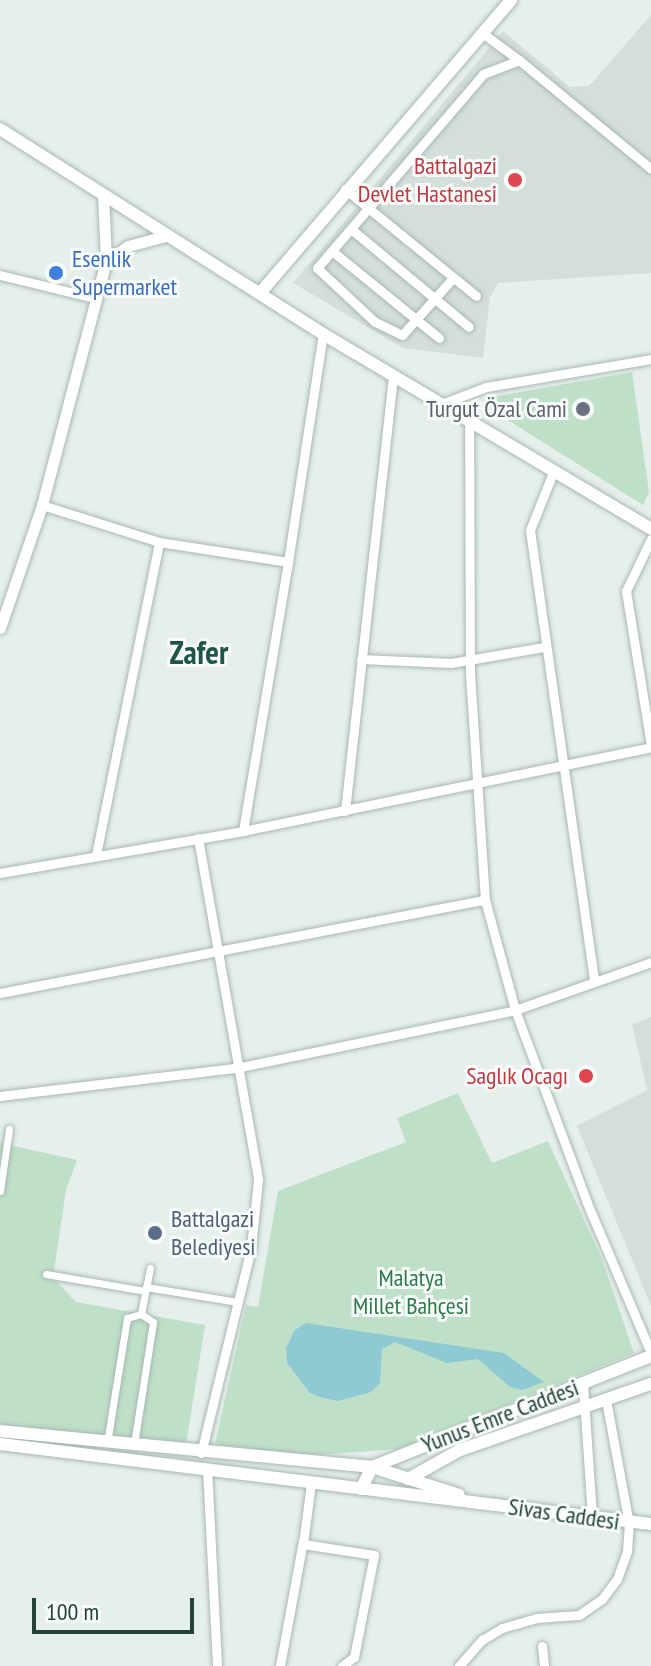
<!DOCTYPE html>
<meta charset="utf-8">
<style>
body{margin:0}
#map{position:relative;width:651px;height:1666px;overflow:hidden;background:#e6efeb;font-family:"PT Sans Narrow",sans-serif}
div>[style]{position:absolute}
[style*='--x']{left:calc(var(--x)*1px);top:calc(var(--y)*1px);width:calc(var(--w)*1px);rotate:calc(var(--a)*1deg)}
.built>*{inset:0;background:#d4dfda}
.green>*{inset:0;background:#bfe0c8}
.water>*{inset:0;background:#8ec9d4}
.roads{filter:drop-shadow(0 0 2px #a8b8b2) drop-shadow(0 0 2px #a8b8b2)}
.pedestrian>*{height:7px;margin:-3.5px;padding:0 3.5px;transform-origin:3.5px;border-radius:3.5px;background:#fff}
.minor>*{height:9px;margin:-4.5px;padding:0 4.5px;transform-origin:4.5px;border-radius:4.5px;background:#fff}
.tertiary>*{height:11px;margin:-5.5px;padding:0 5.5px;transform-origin:5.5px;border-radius:5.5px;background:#fff}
.secondary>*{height:12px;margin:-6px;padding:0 6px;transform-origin:6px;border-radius:6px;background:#fff}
.dots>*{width:22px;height:22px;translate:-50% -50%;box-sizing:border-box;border:4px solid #f7fbf9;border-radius:50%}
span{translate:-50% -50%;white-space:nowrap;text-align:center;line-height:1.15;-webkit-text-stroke:6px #f7fbf9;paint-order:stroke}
.health-label{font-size:24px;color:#be3a42}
.right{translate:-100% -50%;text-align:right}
.shop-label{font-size:24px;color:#366cbe}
.left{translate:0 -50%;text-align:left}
.worship-label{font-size:24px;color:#5b616d}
.service-label{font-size:24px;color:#4e5e75}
.park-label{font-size:24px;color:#2d7a4b}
.street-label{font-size:24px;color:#24423a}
.district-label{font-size:32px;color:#1f5548;font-weight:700}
.scale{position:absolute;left:32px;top:1598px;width:162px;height:36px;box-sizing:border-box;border:4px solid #24423a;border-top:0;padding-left:10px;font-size:24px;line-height:28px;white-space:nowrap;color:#24423a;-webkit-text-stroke:6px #f7fbf9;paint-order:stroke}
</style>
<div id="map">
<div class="built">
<i style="clip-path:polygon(651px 15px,651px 273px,498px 283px,490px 297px,483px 358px,403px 348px,293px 283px,503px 31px,570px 87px,589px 86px)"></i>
<i style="clip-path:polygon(651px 1017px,651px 1306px,577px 1126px,647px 1090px,632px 1024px)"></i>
</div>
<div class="green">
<i style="clip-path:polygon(632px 372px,649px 492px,643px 505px,487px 407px,492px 397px)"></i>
<i style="clip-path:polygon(458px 1093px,492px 1163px,548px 1141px,602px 1259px,634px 1353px,398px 1449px,304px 1456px,215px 1444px,246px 1305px,258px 1307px,278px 1191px,406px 1142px,397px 1118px)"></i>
<i style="clip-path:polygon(0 1143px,77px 1160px,66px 1190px,53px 1278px,76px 1302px,205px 1325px,186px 1445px,0 1424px)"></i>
</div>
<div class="water">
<i style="clip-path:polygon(306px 1323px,504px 1353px,544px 1382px,522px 1390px,510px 1387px,478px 1359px,447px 1363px,395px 1342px,382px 1349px,380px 1383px,371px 1392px,338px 1401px,323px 1398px,310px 1393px,287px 1363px,286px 1348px,295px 1330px)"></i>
</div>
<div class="roads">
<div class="pedestrian">
<i style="--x:0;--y:1191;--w:63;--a:-81.7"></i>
<i style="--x:46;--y:1274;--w:100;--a:9.7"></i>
<i style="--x:146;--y:1287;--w:93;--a:9.3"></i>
<i style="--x:141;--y:1314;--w:47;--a:-78.9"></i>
<i style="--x:107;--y:1443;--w:127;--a:-80.9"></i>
<i style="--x:127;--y:1318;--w:15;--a:-16"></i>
<i style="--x:134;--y:1444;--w:123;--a:-81.1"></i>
<i style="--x:153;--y:1322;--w:14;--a:-146"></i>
</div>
<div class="minor">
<i style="--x:481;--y:32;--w:47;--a:36.4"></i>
<i style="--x:345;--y:189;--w:169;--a:39.2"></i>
<i style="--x:351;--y:229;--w:153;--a:39.7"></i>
<i style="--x:332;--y:251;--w:138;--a:39.1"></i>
<i style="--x:0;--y:275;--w:97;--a:13.7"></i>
<i style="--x:453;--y:278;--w:76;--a:131.8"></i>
<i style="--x:402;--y:335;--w:30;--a:-154"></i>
<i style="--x:375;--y:322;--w:79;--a:-137"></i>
<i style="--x:317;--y:268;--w:255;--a:-49.4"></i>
<i style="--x:483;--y:74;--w:39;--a:-21"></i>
<i style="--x:519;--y:60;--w:171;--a:39.5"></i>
<i style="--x:444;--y:403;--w:45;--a:-20.9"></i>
<i style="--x:486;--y:387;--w:167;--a:-9.6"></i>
<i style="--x:554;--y:470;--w:65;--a:111.8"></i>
<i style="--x:530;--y:530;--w:455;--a:81.9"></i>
<i style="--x:42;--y:505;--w:123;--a:17.5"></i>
<i style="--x:159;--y:542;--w:131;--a:8.8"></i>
<i style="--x:288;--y:562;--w:231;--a:-81.3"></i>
<i style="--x:651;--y:539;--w:58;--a:115.7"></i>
<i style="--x:626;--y:591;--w:156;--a:80.8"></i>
<i style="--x:361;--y:659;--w:90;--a:2.5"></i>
<i style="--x:451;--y:663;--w:94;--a:-9.8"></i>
<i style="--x:345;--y:811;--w:437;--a:-83.7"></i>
<i style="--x:243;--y:831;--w:417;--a:-11.6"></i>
<i style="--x:198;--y:838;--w:347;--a:80"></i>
<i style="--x:258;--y:1180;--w:68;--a:95.9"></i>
<i style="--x:251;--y:1248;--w:211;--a:103.7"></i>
<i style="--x:96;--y:855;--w:319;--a:-78.6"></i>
<i style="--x:0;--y:873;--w:247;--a:-9.8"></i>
<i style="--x:243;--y:831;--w:273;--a:-80.5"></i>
<i style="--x:485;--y:900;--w:114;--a:74.7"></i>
<i style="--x:515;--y:1010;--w:206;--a:69.5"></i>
<i style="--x:587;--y:1203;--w:163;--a:66.9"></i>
<i style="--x:0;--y:993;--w:494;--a:-10.9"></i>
<i style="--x:485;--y:900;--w:228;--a:-93.8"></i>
<i style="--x:470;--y:672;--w:254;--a:-90.2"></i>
<i style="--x:0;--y:1096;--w:238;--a:-6.8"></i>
<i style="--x:236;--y:1068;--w:285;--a:-11.7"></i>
<i style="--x:515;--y:1010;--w:144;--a:-19.4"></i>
<i style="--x:583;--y:1384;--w:133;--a:86.1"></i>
<i style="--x:207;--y:1468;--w:198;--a:87.1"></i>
<i style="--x:311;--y:1483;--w:62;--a:97.5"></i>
<i style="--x:303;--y:1544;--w:72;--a:8.8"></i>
<i style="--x:374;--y:1555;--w:104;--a:101.1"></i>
<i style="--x:354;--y:1657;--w:15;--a:143"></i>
<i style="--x:542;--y:1646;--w:20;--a:84"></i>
<i style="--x:280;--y:1666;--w:127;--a:-79.6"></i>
<i style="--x:459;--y:1666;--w:35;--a:-49"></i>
<i style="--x:482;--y:1640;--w:23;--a:-31"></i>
<i style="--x:502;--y:1628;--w:35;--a:-16"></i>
<i style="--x:536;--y:1618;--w:43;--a:-4"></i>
<i style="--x:579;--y:1615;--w:28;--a:-35"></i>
<i style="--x:602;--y:1599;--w:25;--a:-53"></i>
<i style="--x:617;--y:1579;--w:30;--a:-70"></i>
<i style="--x:627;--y:1551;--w:27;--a:-86"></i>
<i style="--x:629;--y:1524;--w:126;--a:-100.5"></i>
</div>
<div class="tertiary">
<i style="--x:106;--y:261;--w:27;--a:-34"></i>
<i style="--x:128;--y:246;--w:38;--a:-15"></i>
<i style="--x:0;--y:628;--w:130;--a:-71.1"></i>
<i style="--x:42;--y:505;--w:252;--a:-75.3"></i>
<i style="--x:106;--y:261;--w:66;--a:-92.6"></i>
</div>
<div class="secondary">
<i style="--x:0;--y:129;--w:383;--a:32.4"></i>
<i style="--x:323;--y:334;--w:382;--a:30.7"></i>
<i style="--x:260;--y:293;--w:386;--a:-49.4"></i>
<i style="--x:0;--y:1431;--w:374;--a:5.5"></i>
<i style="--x:372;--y:1467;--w:91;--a:17.8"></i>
<i style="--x:0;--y:1444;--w:656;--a:7.01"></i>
<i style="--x:408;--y:1479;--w:60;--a:-29.1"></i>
<i style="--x:460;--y:1450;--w:202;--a:-19.1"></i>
<i style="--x:361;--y:1489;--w:25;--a:-63"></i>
<i style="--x:372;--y:1467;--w:300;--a:-21.7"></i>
</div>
</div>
<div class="dots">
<i style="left:515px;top:180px;background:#e0444e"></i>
<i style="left:56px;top:273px;background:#3f7fe0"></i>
<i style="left:583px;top:409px;background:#6b7280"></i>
<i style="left:586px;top:1076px;background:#e0444e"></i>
<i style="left:155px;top:1233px;background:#5c6f8a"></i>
</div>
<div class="health-label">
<span class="right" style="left:497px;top:180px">Battalgazi<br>Devlet Hastanesi</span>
<span class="right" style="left:568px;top:1076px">Saglık Ocagı</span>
</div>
<div class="shop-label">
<span class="left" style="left:72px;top:273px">Esenlik<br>Supermarket</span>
</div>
<div class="worship-label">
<span class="right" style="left:567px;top:409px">Turgut Özal Cami</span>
</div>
<div class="service-label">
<span class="left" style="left:171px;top:1233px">Battalgazi<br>Belediyesi</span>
</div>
<div class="park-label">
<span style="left:411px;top:1292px">Malatya<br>Millet Bahçesi</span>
</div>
<div class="street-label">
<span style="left:500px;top:1416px;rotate:-21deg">Yunus Emre Caddesi</span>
<span style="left:564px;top:1514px;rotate:8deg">Sivas Caddesi</span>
</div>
<div class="district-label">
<span style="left:199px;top:652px">Zafer</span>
</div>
<div class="scale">100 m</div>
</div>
